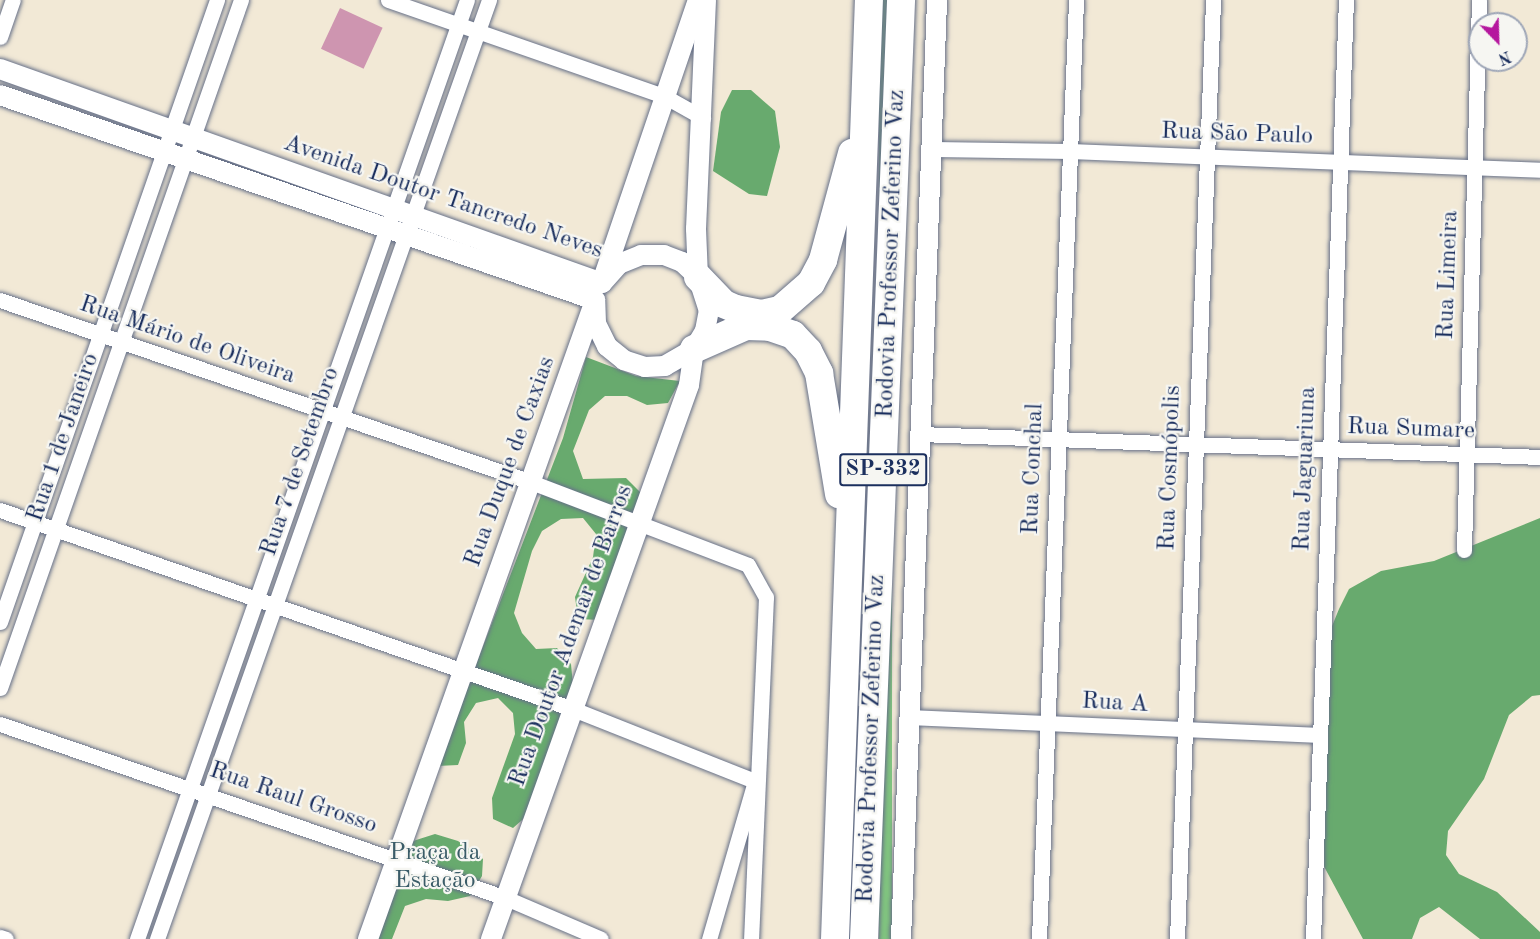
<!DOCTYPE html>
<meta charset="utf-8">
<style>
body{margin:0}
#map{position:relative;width:1540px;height:939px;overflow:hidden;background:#f2e9d6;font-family:"Old Standard TT",serif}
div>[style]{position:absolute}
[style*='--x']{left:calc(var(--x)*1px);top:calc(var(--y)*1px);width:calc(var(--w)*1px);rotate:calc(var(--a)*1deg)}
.green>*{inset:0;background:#81c57f;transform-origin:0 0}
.forest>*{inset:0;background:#68aa6e}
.building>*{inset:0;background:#ce95b0;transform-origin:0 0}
.roads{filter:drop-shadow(0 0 2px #667088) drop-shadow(0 0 2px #667088)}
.minor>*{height:15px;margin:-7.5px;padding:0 7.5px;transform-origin:7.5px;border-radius:7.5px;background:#fff}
.tertiary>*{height:20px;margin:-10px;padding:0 10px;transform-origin:10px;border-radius:10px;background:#fff}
.motorway>*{height:28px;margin:-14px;padding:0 14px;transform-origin:14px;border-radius:14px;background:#fff}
span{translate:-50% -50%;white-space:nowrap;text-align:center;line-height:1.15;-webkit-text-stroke:4.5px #f6f6f2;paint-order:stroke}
.shield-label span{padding:2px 4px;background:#f6f6f2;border:2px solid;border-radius:4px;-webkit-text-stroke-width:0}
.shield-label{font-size:22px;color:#1b2f5e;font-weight:700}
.street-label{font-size:24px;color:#1b2f5e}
.park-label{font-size:24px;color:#3a5c68}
.north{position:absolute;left:1468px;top:12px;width:60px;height:60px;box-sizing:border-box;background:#f6f6f2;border:2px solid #9ea6b7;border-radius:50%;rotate:157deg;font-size:16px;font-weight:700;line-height:24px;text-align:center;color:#1b2f5e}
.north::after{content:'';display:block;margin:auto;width:21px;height:27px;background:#b5179e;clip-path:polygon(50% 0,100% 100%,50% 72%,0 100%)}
</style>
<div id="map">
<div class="green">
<i style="left:879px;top:0;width:13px;height:940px"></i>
</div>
<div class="forest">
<i style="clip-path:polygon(732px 90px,751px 90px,775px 111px,780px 147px,767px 196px,749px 194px,713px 171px,721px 112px)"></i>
<i style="clip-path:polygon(586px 357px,636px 376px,680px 381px,668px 403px,647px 405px,627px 396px,605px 396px,589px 410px,573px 451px,583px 479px,626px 478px,642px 494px,600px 620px,578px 619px,575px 597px,593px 557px,596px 534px,583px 518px,561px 519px,542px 531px,532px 551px,514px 613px,522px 633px,536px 649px,557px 648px,571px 664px,573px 685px,529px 814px,513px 828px,493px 819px,492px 798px,515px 734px,513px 713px,498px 698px,476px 703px,464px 722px,466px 743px,458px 765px,437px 766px,563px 438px)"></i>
<i style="clip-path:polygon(1540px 518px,1540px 695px,1532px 696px,1509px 715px,1484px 779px,1448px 831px,1446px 855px,1459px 874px,1497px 892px,1540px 932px,1540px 939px,1480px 939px,1439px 907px,1420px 918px,1412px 939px,1363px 939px,1320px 859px,1330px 631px,1339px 609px,1349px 589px,1381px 571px,1434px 561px)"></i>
<i style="clip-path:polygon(435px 834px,458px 841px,483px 859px,482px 876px,470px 896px,448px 901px,426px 899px,405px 906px,392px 939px,365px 939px,413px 841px)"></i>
</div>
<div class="building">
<i style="left:340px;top:8px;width:47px;height:45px;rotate:25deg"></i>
</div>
<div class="roads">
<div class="minor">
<i style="--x:388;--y:0;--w:292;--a:19.2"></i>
<i style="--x:664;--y:96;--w:45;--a:29.4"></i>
<i style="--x:0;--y:37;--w:39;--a:-71"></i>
<i style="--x:933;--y:149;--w:137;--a:0.8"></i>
<i style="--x:1070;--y:151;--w:470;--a:2.3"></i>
<i style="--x:0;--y:300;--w:561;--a:18.92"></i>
<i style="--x:531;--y:482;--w:232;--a:20.9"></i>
<i style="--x:748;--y:565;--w:37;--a:61"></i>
<i style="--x:766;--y:597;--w:342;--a:92.5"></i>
<i style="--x:920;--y:434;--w:620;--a:2.12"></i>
<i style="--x:0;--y:510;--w:607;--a:19.15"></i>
<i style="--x:573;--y:709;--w:196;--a:21.6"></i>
<i style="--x:755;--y:781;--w:165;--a:106.2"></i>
<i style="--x:1464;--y:550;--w:550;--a:-88.44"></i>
<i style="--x:0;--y:622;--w:659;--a:-70.77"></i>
<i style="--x:0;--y:688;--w:729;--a:-70.7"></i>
<i style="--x:910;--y:717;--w:409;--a:2.5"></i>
<i style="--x:0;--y:724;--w:535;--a:18.98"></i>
<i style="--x:506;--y:898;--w:103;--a:23.3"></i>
<i style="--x:0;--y:937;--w:6;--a:18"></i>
<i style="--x:137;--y:939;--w:995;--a:-70.64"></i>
<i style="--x:157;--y:939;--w:996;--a:-70.53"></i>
<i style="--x:1039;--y:939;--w:940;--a:-87.74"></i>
<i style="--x:1177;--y:939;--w:940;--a:-87.8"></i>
<i style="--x:1313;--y:939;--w:940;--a:-87.99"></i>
</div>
<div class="tertiary">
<i style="--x:0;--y:69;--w:639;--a:19.57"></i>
<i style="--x:602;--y:283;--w:25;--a:-48"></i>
<i style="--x:619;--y:264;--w:24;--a:-22"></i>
<i style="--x:641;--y:255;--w:23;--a:0"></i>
<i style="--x:664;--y:255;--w:19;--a:21"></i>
<i style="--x:682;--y:262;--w:22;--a:43"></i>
<i style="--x:698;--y:277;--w:35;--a:72"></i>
<i style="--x:709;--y:310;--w:21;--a:101"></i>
<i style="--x:705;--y:331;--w:21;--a:121"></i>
<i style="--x:694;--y:349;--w:34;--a:150"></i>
<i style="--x:665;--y:366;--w:20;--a:177"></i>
<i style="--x:645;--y:367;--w:22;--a:-162"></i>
<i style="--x:624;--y:360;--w:22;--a:-141"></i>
<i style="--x:607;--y:346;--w:25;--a:-116"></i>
<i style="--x:596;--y:323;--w:23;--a:-92"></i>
<i style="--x:595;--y:300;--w:629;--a:-160.99"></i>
<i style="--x:604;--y:276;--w:292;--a:-71.2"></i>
<i style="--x:698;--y:277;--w:48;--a:-92.4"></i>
<i style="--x:696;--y:229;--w:229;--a:-87.5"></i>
<i style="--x:368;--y:939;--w:672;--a:-70.43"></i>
<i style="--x:491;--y:939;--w:588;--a:-70.33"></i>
<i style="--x:689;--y:385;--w:36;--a:-82"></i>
<i style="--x:901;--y:939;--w:940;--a:-87.8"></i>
</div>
<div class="motorway">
<i style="--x:698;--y:277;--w:37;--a:46"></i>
<i style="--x:724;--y:304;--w:13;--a:23"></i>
<i style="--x:736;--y:309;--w:26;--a:11"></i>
<i style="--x:762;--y:314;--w:18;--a:-13"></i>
<i style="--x:780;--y:310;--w:41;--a:-41.1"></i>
<i style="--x:811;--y:283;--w:26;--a:-62"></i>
<i style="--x:823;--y:260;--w:111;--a:-74.8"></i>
<i style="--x:694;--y:349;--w:57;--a:-23.9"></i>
<i style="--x:746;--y:326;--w:24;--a:2"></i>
<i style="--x:770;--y:327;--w:24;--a:19"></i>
<i style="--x:793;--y:335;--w:22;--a:47"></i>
<i style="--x:808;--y:351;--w:25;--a:63"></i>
<i style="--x:819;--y:373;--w:123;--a:80.6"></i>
<i style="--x:835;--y:939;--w:940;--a:-87.93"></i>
<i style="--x:864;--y:939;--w:940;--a:-87.74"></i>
</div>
</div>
<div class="shield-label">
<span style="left:883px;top:470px">SP-332</span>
</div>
<div class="street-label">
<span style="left:1237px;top:135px;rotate:2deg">Rua São Paulo</span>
<span style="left:443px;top:198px;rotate:19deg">Avenida Doutor Tancredo Neves</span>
<span style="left:892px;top:254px;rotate:-88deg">Rodovia Professor Zeferino Vaz</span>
<span style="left:1449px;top:275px;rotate:-88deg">Rua Limeira</span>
<span style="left:187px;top:341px;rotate:19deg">Rua Mário de Oliveira</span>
<span style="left:1411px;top:430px;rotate:2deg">Rua Sumare</span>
<span style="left:64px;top:438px;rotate:-71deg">Rua 1 de Janeiro</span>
<span style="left:301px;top:462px;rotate:-71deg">Rua 7 de Setembro</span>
<span style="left:511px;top:462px;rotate:-70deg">Rua Duque de Caxias</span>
<span style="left:1171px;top:468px;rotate:-88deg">Rua Cosmópolis</span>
<span style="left:1034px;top:469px;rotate:-88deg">Rua Conchal</span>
<span style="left:1306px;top:469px;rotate:-88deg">Rua Jaguariuna</span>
<span style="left:572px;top:636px;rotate:-70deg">Rua Doutor Ademar de Barros</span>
<span style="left:1115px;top:704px;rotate:3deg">Rua A</span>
<span style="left:872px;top:739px;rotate:-88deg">Rodovia Professor Zeferino Vaz</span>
<span style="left:293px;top:799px;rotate:19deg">Rua Raul Grosso</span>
</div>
<div class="park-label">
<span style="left:435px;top:868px">Praça da<br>Estação</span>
</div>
<div class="north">N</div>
</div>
